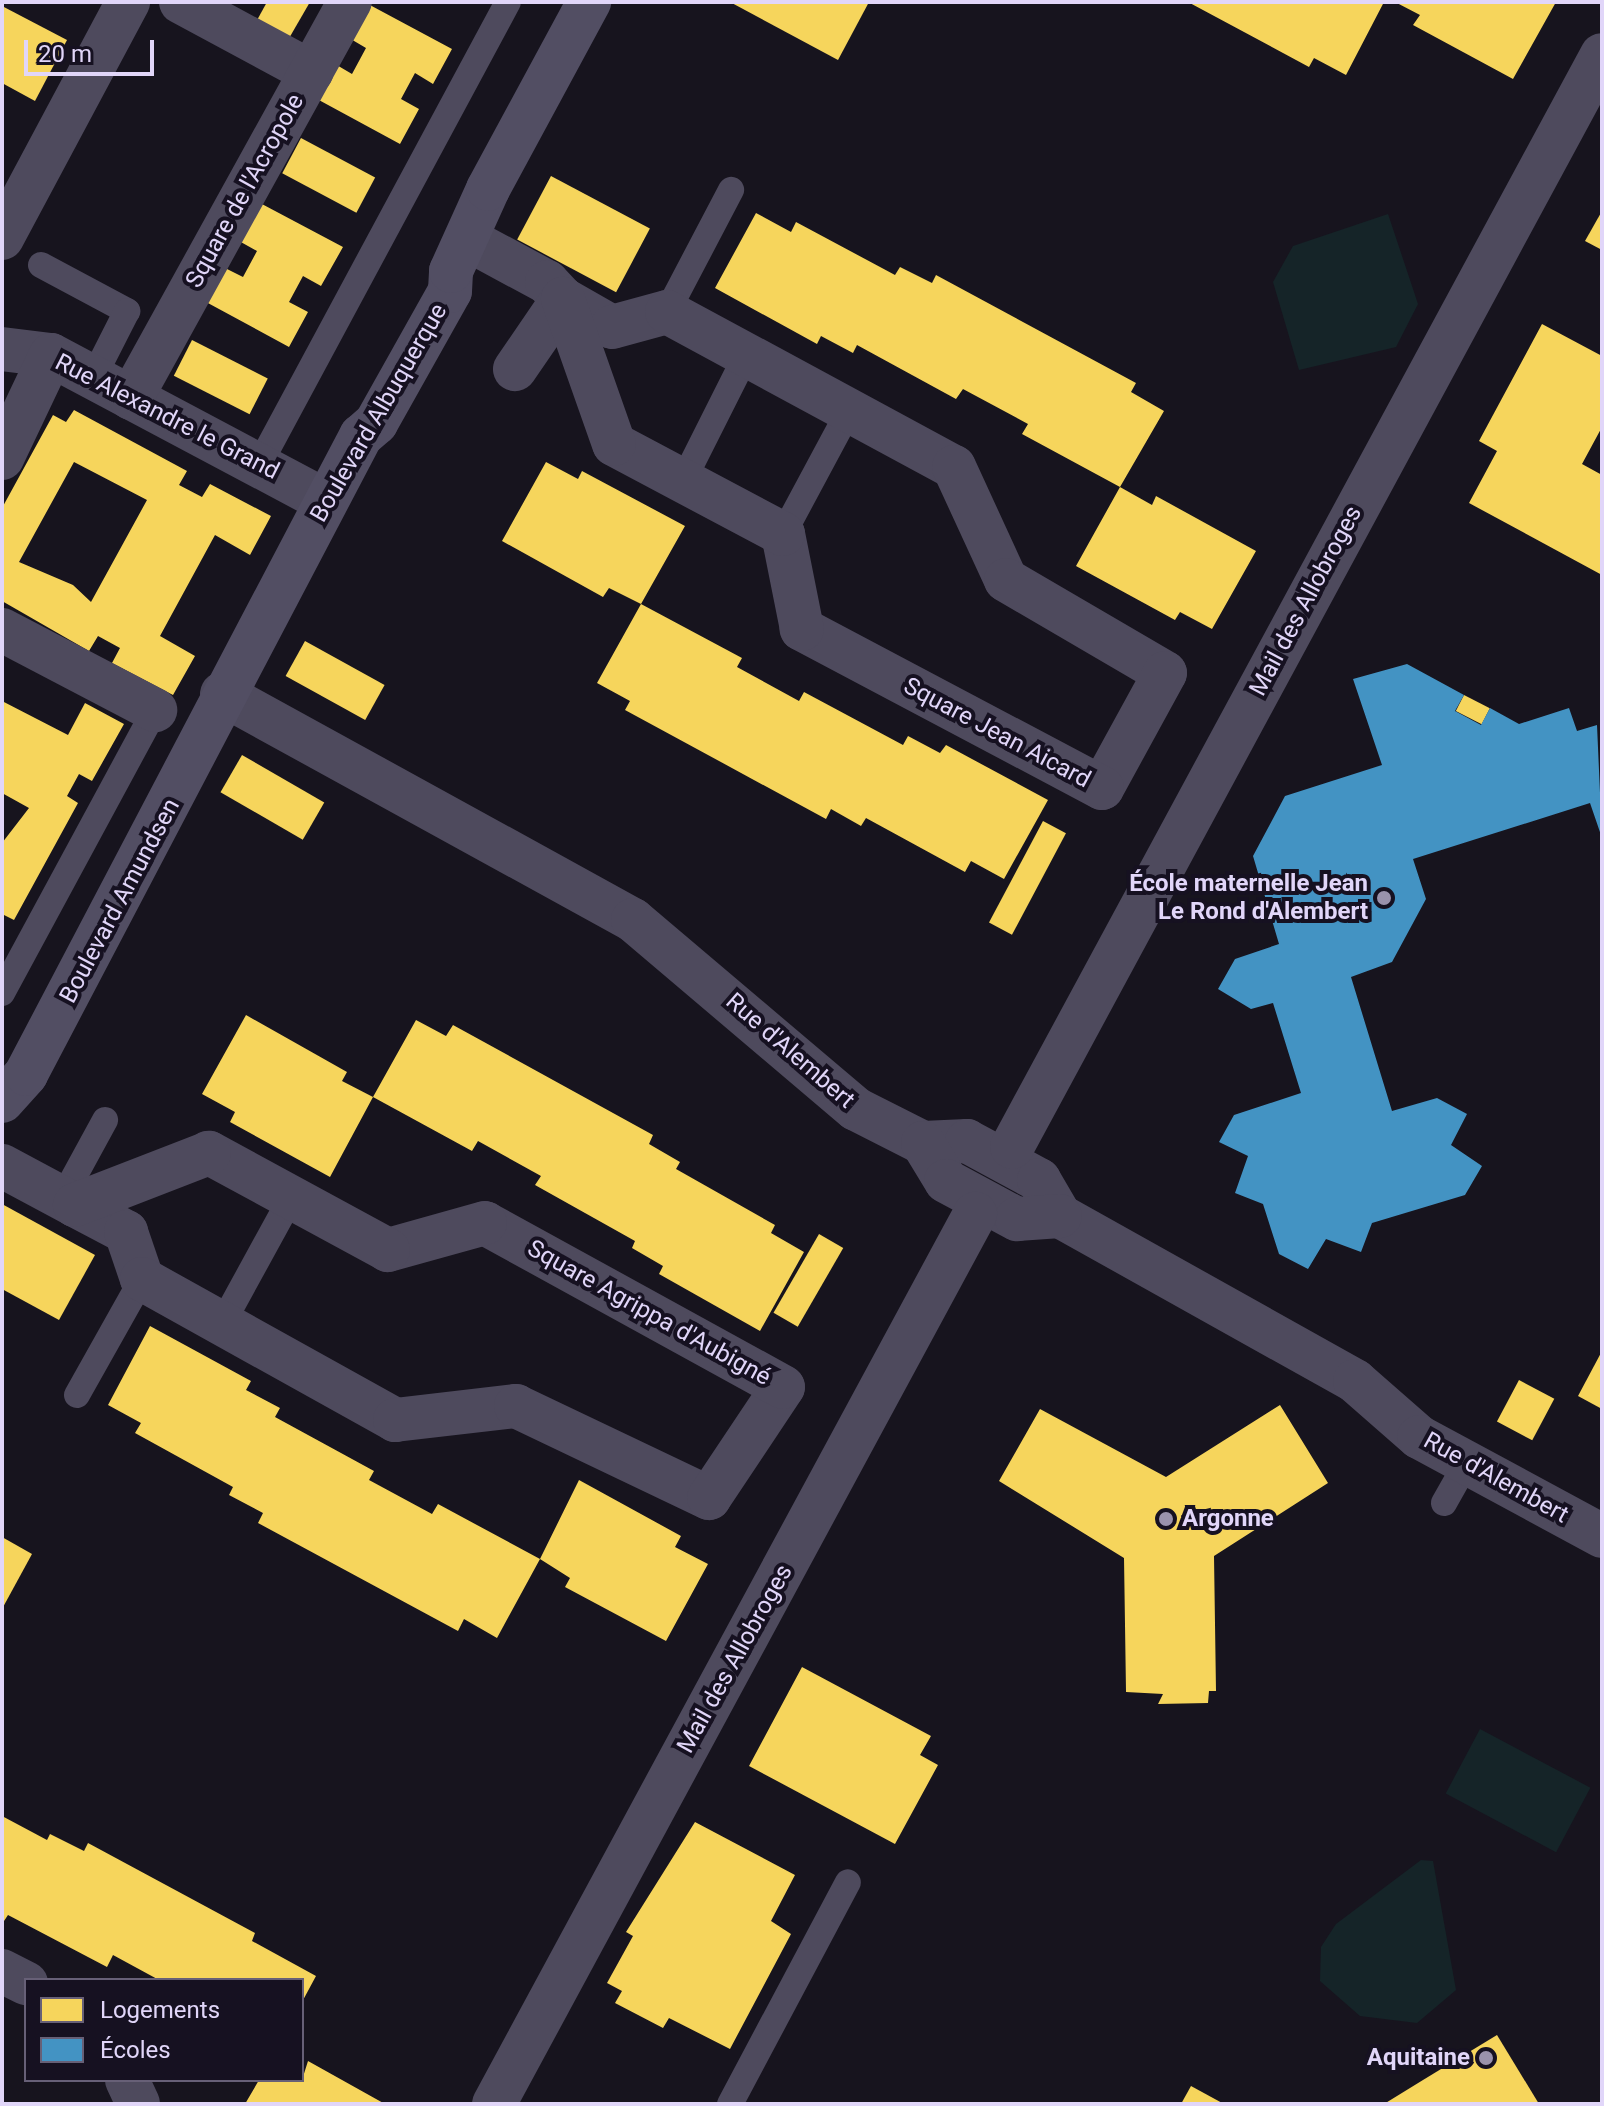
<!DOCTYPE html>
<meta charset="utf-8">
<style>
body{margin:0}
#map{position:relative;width:1604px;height:2106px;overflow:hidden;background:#17141e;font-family:Roboto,sans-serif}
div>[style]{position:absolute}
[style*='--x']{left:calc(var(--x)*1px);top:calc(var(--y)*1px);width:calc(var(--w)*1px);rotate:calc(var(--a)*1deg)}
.green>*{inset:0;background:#152428;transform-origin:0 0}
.homes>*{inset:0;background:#f6d55c;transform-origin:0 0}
.schools>*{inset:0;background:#4393c3}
.lane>*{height:26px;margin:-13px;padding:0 13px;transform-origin:13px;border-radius:13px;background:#4e4a5d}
.street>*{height:44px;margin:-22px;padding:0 22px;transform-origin:22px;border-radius:22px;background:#4e4a5d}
.secondary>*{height:44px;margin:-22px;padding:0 22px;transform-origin:22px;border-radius:22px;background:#524e63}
.dots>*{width:22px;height:22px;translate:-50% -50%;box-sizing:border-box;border:4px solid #161121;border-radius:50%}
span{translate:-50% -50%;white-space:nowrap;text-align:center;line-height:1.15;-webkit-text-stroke:8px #161121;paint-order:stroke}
.street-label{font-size:24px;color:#e1d6f9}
.poi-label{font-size:24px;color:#e1d6f9;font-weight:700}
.right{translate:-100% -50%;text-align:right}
.left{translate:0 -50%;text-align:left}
.frame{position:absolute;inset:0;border:4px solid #e1d6f9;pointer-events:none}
.legend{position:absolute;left:24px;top:1978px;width:280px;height:104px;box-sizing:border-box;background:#161121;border:2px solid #676077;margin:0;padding:10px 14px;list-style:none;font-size:24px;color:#e1d6f9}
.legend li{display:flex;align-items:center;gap:16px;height:40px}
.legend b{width:40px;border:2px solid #676077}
.scale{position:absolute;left:24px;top:40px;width:130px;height:36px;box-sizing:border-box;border:4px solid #e1d6f9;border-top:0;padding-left:10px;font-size:24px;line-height:28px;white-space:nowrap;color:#e1d6f9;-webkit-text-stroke:6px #161121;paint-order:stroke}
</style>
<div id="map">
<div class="green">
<i style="clip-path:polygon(1388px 214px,1418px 304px,1396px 347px,1299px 370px,1273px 282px,1293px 246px)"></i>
<i style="left:1480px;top:1729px;width:125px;height:73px;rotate:28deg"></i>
<i style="clip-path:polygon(1421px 1860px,1433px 1861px,1456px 1990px,1417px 2023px,1360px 2016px,1320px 1981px,1321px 1947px,1336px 1924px)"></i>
</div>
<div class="homes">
<i style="clip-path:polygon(267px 2px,310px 2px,288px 40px,256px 22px)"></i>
<i style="clip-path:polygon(730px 2px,869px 2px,838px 60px)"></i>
<i style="clip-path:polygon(1188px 2px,1384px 2px,1346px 75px,1314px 58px,1309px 67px)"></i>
<i style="clip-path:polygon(1395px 2px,1556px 2px,1513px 79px,1413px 25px,1420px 15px)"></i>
<i style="clip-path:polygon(368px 4px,452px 49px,433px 84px,415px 73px,401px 99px,419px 109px,400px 144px,317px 99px,335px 64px,352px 74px,366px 48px,349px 38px)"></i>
<i style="clip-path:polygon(2px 6px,67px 40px,35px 101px,2px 83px)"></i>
<i style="left:301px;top:138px;width:84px;height:40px;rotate:28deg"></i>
<i style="left:551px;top:176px;width:112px;height:72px;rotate:28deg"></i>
<i style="clip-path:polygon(260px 203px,343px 247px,321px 286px,303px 276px,289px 302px,308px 312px,289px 347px,206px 302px,225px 268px,243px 277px,257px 251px,239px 241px)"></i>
<i style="clip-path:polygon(1602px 211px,1602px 250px,1585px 241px)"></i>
<i style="clip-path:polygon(756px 213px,791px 232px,796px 222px,895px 275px,900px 267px,932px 283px,936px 275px,1136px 383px,1131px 392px,1164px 411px,1120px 487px,1022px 434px,1028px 424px,963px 389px,956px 399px,857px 345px,853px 353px,821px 336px,817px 344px,715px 288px)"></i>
<i style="clip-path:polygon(1542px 324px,1602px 356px,1602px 427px,1582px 464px,1602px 475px,1602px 575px,1469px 503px,1497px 451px,1479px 441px)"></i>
<i style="left:192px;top:340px;width:85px;height:40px;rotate:27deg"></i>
<i style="clip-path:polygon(evenodd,74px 410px,187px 471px,179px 485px,202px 497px,210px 484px,271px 516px,250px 555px,215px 535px,160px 636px,195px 656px,173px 695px,112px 663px,120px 648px,98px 636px,89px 651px,2px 601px,2px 508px,53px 415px,66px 422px,74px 410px,74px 462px,147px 500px,91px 602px,73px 585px,19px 562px,74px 462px)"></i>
<i style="clip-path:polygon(546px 462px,578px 479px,582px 471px,685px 526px,641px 604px,609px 588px,603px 597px,502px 541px)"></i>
<i style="clip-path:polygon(1120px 487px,1152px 505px,1156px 496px,1256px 551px,1212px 629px,1180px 612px,1175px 620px,1076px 566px)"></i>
<i style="clip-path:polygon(641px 604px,742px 658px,737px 667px,799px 701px,804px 692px,903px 745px,908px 736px,940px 753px,946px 745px,1048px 800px,1004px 879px,971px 861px,965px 872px,866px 818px,861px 826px,831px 809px,826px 819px,625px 710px,630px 701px,597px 683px)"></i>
<i style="left:305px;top:641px;width:91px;height:40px;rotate:29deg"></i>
<i style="left:1464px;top:695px;width:29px;height:18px;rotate:27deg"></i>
<i style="clip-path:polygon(2px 701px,68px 735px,85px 703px,124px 724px,92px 781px,79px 774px,67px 796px,78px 803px,14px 920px,2px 914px,2px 843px,29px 808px,2px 793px)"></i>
<i style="left:242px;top:755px;width:95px;height:43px;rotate:30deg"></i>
<i style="left:1043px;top:821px;width:26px;height:115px;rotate:28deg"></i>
<i style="clip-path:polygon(246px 1015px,347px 1072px,342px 1081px,373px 1097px,416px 1020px,446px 1036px,453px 1025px,653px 1135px,649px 1144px,680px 1162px,676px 1169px,775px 1225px,771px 1233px,804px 1252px,760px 1331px,659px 1274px,663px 1266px,632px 1248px,635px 1241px,535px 1185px,541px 1176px,478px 1141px,472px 1151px,373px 1097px,330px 1177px,230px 1122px,235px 1112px,202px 1094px)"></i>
<i style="clip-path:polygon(2px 1204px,95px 1255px,59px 1320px,2px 1289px)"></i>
<i style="left:819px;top:1234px;width:28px;height:91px;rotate:30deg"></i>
<i style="clip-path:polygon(150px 1326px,251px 1381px,246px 1390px,280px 1408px,275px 1417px,374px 1471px,369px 1480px,432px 1514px,438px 1504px,540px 1559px,579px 1480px,681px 1536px,675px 1547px,708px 1564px,666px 1641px,565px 1587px,570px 1578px,540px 1559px,497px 1638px,464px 1619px,458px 1631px,258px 1523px,263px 1513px,229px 1495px,233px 1487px,135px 1433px,141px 1423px,108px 1405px)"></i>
<i style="clip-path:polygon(1602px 1351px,1602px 1409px,1578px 1396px)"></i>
<i style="left:1519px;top:1380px;width:40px;height:47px;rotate:28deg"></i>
<i style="clip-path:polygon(1280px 1405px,1328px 1483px,1214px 1556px,1216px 1691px,1209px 1691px,1208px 1703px,1158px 1704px,1163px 1694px,1126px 1692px,1124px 1558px,999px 1481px,1040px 1409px,1166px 1477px)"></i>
<i style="clip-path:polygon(2px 1537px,32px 1554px,2px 1609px)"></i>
<i style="clip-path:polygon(802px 1667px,931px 1736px,920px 1755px,938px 1765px,895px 1844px,749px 1766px)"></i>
<i style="clip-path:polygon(2px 1816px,47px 1840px,50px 1834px,84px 1851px,88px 1843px,255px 1933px,252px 1941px,316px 1976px,302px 2002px,302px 1980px,159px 1980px,113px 1955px,107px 1967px,8px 1915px,2px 1924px)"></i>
<i style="clip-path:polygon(695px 1822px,795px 1875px,771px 1921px,791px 1934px,730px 2049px,669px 2018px,663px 2028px,615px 2003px,622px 1991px,607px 1983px,633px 1936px,626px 1932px)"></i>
<i style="clip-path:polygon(1497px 2035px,1539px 2104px,1384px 2104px,1423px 2080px)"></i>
<i style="clip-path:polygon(308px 2061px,385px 2104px,245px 2104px,259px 2080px,302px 2080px)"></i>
<i style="clip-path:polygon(1191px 2086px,1224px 2104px,1181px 2104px)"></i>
</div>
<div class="schools">
<i style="clip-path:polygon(1407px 664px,1464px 695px,1455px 711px,1481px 725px,1490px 708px,1519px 724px,1569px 708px,1577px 731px,1597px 725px,1602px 838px,1590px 803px,1413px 859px,1426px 899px,1392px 962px,1351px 977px,1392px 1111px,1437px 1098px,1467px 1114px,1451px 1145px,1482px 1166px,1465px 1195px,1372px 1223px,1361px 1252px,1326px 1239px,1308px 1269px,1279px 1254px,1263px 1204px,1235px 1193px,1248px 1156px,1219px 1142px,1234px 1115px,1301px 1093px,1273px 1003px,1251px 1009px,1218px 989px,1235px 959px,1279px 944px,1253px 856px,1285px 796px,1382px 765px,1353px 679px)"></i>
</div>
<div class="lane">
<i style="--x:41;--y:265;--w:98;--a:28.1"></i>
<i style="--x:127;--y:311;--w:75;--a:116.9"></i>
<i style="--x:667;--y:312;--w:138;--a:-62.3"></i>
<i style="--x:260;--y:463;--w:523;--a:-61.72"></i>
<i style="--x:683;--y:481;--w:142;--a:-63.3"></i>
<i style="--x:783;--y:534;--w:140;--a:-61.8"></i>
<i style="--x:2;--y:993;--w:322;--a:-61.6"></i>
<i style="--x:62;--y:1199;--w:90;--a:-61.4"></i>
<i style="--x:222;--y:1324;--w:144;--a:-61.3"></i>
<i style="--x:77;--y:1395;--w:133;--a:-60.7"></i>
<i style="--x:1444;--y:1503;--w:45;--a:-60.6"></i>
<i style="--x:730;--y:2104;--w:251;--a:-62"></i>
</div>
<div class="street">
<i style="--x:181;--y:2;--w:148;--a:28.3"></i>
<i style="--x:2;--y:238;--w:268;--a:-61.9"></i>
<i style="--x:467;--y:239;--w:91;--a:28.3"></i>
<i style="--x:547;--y:282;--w:23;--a:47"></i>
<i style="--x:563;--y:299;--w:85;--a:124.4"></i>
<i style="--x:563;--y:299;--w:56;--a:29.7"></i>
<i style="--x:612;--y:327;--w:57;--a:-15.3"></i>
<i style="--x:667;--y:312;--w:326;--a:28.4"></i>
<i style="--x:954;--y:467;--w:124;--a:65.3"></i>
<i style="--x:1006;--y:580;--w:184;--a:30.3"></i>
<i style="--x:1165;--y:673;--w:131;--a:118.7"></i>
<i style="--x:1102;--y:788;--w:340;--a:-152.1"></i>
<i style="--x:802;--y:629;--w:97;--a:-101.3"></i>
<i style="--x:783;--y:534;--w:191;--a:-152"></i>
<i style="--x:614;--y:444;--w:154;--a:-109.4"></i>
<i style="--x:2;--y:349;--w:49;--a:7"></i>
<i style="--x:51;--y:355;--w:311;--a:28"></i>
<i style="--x:131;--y:398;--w:453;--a:-61.1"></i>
<i style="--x:2;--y:458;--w:114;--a:-64.6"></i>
<i style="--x:2;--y:630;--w:173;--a:27.6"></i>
<i style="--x:222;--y:694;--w:469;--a:28.8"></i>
<i style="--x:633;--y:920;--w:292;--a:40.3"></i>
<i style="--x:856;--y:1109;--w:75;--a:26.9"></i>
<i style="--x:923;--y:1143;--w:44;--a:-2.6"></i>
<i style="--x:967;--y:1141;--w:82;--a:28.4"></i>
<i style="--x:1039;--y:1180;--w:42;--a:59.7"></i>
<i style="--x:1060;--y:1216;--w:338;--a:29.2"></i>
<i style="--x:1355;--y:1381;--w:85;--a:41.2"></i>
<i style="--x:1419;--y:1437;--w:208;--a:28.4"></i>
<i style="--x:923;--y:1143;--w:44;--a:58.8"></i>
<i style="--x:946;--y:1181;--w:81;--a:28.2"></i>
<i style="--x:1017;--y:1219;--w:43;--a:-4"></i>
<i style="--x:1012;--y:1147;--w:1241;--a:-61.62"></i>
<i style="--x:2;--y:1166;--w:83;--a:28.1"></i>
<i style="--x:75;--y:1205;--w:58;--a:27.9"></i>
<i style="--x:126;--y:1232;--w:50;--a:71.2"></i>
<i style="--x:142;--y:1279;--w:290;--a:29.1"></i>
<i style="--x:395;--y:1420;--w:122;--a:-6.6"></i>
<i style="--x:516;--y:1406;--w:214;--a:25.5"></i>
<i style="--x:709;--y:1498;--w:133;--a:-56.3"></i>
<i style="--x:783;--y:1387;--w:340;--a:-151.2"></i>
<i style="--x:485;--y:1223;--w:101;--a:164.4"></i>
<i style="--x:388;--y:1250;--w:204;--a:-151.5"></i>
<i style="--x:209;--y:1153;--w:144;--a:158.8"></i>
<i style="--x:2;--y:1971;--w:27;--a:27"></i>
<i style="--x:127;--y:2080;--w:26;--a:65"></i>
<i style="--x:494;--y:2104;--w:1012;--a:-61.61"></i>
</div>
<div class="secondary">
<i style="--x:2;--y:1101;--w:36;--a:-48"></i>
<i style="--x:26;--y:1074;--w:721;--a:-62.3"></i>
<i style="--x:361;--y:436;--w:20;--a:-41"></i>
<i style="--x:376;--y:423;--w:151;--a:-60.7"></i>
<i style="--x:450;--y:291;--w:20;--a:-87"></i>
<i style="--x:451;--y:271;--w:90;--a:-65.7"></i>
<i style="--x:488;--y:189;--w:213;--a:-61.6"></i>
</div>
<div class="dots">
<i style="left:1384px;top:898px;background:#9a92ac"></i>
<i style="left:1166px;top:1519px;background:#9a92ac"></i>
<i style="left:1486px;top:2058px;background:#9a92ac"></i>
</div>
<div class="street-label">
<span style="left:245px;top:191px;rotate:-61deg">Square de l'Acropole</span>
<span style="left:379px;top:413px;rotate:-60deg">Boulevard Albuquerque</span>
<span style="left:167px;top:417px;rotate:27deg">Rue Alexandre le Grand</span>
<span style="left:1306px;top:601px;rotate:-62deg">Mail des Allobroges</span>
<span style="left:997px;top:733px;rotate:28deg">Square Jean Aicard</span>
<span style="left:120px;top:901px;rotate:-62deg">Boulevard Amundsen</span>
<span style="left:790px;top:1051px;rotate:41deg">Rue d'Alembert</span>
<span style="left:649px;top:1313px;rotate:29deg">Square Agrippa d'Aubigné</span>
<span style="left:1496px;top:1478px;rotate:29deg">Rue d'Alembert</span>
<span style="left:735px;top:1659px;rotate:-61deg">Mail des Allobroges</span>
</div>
<div class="poi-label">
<span class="right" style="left:1368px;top:898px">École maternelle Jean<br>Le Rond d'Alembert</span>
<span class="left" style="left:1182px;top:1519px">Argonne</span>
<span class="right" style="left:1470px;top:2058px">Aquitaine</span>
</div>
<div class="frame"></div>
<ul class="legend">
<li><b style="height:22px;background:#f6d55c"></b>Logements</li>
<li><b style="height:22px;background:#4393c3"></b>Écoles</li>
</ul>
<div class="scale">20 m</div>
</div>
